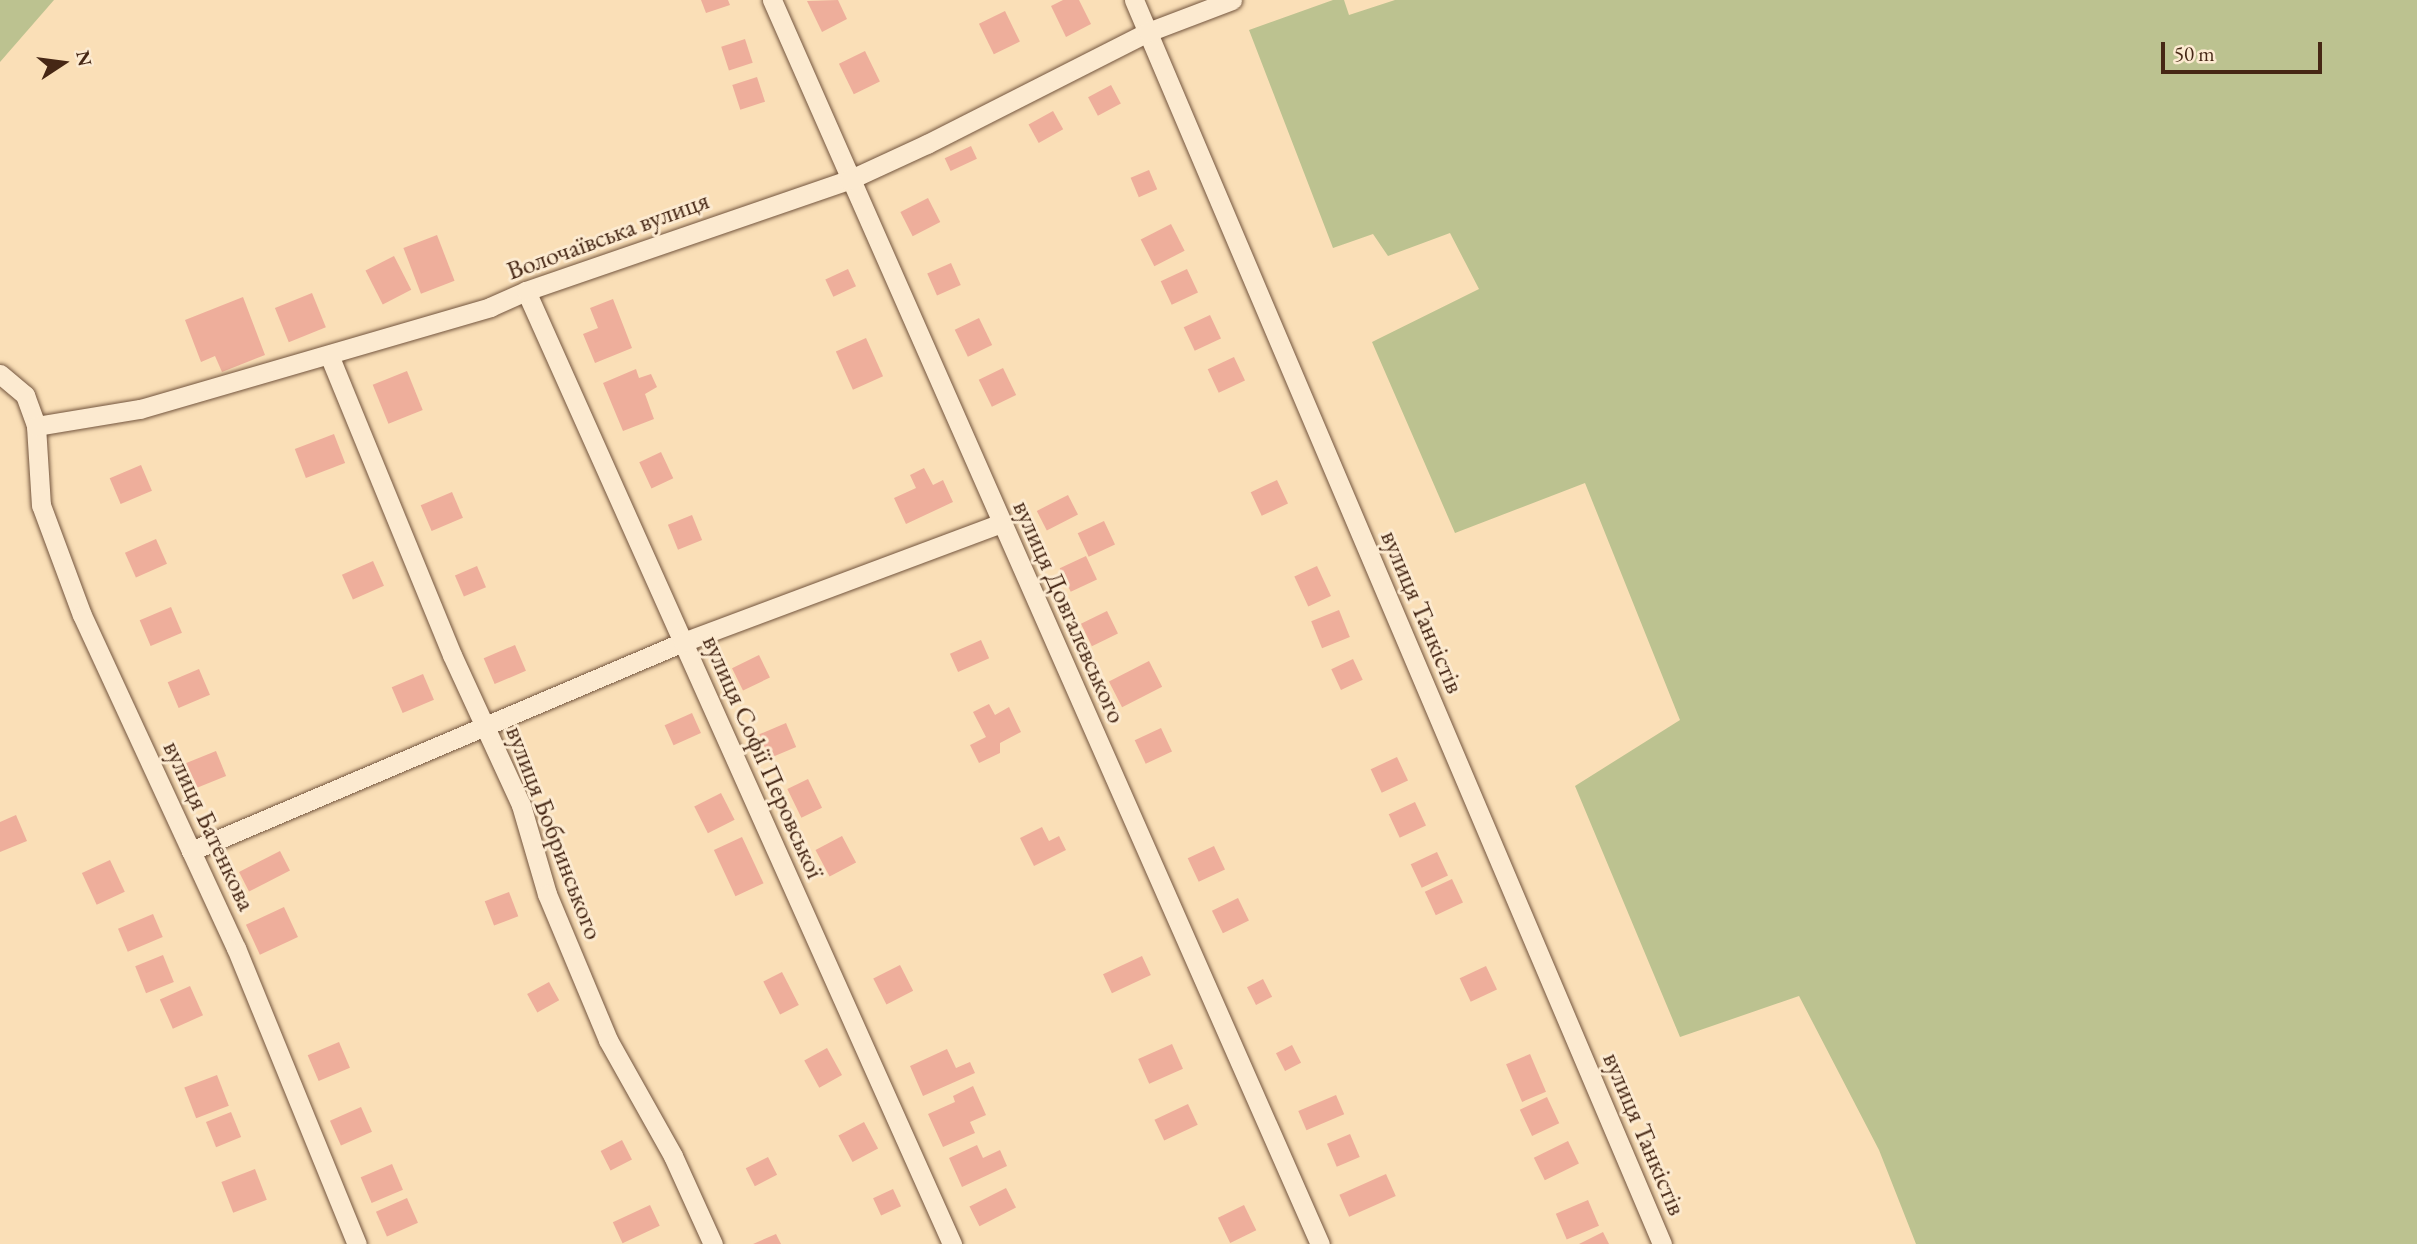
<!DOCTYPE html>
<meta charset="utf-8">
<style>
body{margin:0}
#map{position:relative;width:2417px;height:1244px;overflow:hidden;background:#fadfb7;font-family:"EB Garamond",serif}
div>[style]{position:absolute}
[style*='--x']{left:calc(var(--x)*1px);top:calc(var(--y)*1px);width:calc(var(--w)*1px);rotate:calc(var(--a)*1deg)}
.green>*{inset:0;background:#bcc290}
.building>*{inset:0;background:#eeae9b;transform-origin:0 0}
.roads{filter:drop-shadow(0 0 2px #73553e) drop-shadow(0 0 2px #73553e)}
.minor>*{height:19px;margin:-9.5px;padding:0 9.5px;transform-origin:9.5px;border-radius:9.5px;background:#fcead0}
span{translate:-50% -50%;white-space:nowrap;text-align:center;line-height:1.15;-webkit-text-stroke:6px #fcead0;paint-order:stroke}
.street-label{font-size:26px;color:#462715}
.north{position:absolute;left:28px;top:28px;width:70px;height:70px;-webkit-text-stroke:5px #fcead0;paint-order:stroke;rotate:77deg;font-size:19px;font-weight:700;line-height:28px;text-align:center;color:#462715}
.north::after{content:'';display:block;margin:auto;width:24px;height:32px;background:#462715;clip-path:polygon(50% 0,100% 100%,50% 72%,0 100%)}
.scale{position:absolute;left:2161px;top:42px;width:161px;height:32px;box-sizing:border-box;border:4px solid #462715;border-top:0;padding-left:9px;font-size:21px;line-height:24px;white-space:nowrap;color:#462715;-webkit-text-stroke:5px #fcead0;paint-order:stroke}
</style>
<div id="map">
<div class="green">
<i style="clip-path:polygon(0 0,54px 0,0 62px)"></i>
<i style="clip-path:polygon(1333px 0,1344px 0,1349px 15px,1395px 0,2417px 0,2417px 1244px,1916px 1244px,1879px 1150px,1799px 996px,1680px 1037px,1575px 786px,1680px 720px,1585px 483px,1455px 533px,1372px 342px,1479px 289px,1450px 233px,1388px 256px,1373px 234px,1333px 248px,1249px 30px)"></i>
</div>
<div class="building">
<i style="clip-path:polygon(701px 0,728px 0,730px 5px,706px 13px)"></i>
<i style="clip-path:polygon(838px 0,847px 19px,822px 32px,807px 1px)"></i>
<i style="clip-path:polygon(1063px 0,1079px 0,1091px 24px,1066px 37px,1051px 6px)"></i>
<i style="left:1005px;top:11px;width:34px;height:29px;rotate:64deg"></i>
<i style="left:745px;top:39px;width:25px;height:25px;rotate:72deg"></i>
<i style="left:865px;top:51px;width:34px;height:29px;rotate:64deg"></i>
<i style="left:757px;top:77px;width:26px;height:26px;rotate:72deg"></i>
<i style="left:1111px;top:85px;width:21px;height:26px;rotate:62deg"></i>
<i style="left:1053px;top:111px;width:21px;height:28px;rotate:61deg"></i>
<i style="left:971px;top:146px;width:14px;height:29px;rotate:65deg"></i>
<i style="left:1149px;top:170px;width:21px;height:20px;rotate:67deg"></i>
<i style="left:928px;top:198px;width:27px;height:31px;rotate:63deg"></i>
<i style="left:1171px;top:224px;width:30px;height:34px;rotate:63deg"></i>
<i style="left:437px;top:235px;width:49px;height:36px;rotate:69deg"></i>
<i style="left:394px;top:256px;width:38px;height:32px;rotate:63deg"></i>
<i style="left:951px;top:263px;width:24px;height:26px;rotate:66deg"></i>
<i style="left:848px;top:269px;width:19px;height:25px;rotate:65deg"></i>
<i style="left:1187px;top:269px;width:26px;height:29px;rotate:65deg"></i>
<i style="left:312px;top:293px;width:37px;height:40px;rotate:68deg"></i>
<i style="clip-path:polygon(243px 297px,265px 355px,222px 372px,215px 356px,201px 362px,185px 320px)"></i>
<i style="clip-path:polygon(613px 299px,632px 348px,595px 363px,583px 334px,598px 328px,590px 308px)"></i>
<i style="left:1210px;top:315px;width:26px;height:29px;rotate:65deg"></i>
<i style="left:979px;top:318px;width:30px;height:27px;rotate:64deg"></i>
<i style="left:866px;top:338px;width:42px;height:33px;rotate:66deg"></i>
<i style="left:1234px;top:357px;width:26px;height:29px;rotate:65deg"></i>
<i style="left:1003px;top:368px;width:30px;height:27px;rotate:64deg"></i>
<i style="clip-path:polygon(636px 369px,639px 378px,651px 374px,657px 387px,645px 394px,654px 419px,623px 431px,603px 383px)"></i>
<i style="left:407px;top:371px;width:42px;height:37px;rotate:68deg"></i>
<i style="left:334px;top:434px;width:31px;height:42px;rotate:69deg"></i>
<i style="left:661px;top:452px;width:29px;height:24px;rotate:65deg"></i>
<i style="left:141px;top:465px;width:28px;height:34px;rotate:67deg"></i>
<i style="clip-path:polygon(924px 468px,933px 485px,943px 480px,953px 502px,906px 524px,894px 498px,916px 488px,910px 475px)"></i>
<i style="left:1277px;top:480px;width:26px;height:29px;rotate:65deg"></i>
<i style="left:452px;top:492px;width:28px;height:34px;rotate:67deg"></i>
<i style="left:1068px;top:495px;width:22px;height:35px;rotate:63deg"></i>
<i style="left:692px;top:515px;width:27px;height:26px;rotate:68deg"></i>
<i style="left:1104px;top:521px;width:26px;height:29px;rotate:65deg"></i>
<i style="left:156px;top:539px;width:27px;height:34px;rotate:66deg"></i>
<i style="left:1086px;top:556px;width:26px;height:29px;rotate:65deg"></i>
<i style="left:373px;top:561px;width:27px;height:34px;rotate:66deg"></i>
<i style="left:477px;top:566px;width:23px;height:24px;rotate:67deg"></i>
<i style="left:1317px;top:566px;width:33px;height:25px;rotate:65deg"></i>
<i style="left:171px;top:607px;width:28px;height:34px;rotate:67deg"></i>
<i style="left:1339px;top:610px;width:29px;height:30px;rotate:68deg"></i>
<i style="left:1107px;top:611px;width:25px;height:29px;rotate:64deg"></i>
<i style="left:981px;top:640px;width:20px;height:34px;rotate:66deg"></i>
<i style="left:515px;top:645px;width:28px;height:34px;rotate:67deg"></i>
<i style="left:759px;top:655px;width:25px;height:30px;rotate:64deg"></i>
<i style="left:1353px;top:659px;width:23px;height:24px;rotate:65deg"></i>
<i style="left:1149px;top:661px;width:29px;height:45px;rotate:63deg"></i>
<i style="left:199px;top:669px;width:28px;height:34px;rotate:67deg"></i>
<i style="left:423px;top:674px;width:28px;height:34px;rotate:67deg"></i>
<i style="clip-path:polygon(989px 704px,995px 715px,1009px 707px,1021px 732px,1000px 743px,1000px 753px,979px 763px,970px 745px,986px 737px,973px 712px)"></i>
<i style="left:692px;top:713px;width:22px;height:30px;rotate:66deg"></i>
<i style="left:786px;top:723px;width:26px;height:29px;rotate:67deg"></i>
<i style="left:1161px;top:728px;width:26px;height:29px;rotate:65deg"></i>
<i style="left:216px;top:751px;width:27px;height:34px;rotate:68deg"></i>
<i style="left:1397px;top:757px;width:26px;height:29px;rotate:65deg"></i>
<i style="left:808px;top:779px;width:32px;height:23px;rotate:64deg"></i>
<i style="left:721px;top:793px;width:30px;height:30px;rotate:63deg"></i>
<i style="left:1415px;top:802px;width:26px;height:29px;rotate:65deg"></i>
<i style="clip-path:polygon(16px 815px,27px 841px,0 852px,0 822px)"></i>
<i style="clip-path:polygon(1042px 827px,1049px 841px,1059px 836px,1066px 850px,1034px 866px,1020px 838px)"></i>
<i style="left:842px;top:836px;width:30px;height:30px;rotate:62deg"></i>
<i style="left:742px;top:837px;width:51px;height:31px;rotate:65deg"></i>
<i style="left:1214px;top:846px;width:26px;height:29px;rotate:65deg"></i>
<i style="left:280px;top:851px;width:22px;height:46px;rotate:63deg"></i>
<i style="left:1437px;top:852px;width:26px;height:29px;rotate:65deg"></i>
<i style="left:110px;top:860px;width:35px;height:31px;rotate:65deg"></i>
<i style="left:1452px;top:879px;width:26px;height:30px;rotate:65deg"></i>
<i style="left:509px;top:892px;width:26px;height:26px;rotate:69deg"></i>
<i style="left:1238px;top:898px;width:25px;height:29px;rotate:64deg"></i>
<i style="left:284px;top:907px;width:33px;height:42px;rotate:65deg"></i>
<i style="left:153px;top:914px;width:25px;height:38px;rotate:67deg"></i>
<i style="left:163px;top:955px;width:29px;height:30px;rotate:68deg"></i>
<i style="left:1142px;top:956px;width:21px;height:43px;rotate:65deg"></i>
<i style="left:900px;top:965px;width:29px;height:30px;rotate:63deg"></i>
<i style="left:1486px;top:966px;width:26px;height:29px;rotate:65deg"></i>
<i style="left:782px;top:972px;width:37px;height:21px;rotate:63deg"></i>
<i style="left:1263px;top:979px;width:20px;height:18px;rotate:63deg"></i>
<i style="left:549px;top:982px;width:21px;height:25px;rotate:61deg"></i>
<i style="left:190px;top:986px;width:32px;height:33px;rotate:66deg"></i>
<i style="left:339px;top:1042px;width:28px;height:34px;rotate:67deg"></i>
<i style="left:1172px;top:1044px;width:27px;height:37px;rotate:66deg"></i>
<i style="left:1292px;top:1045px;width:20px;height:18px;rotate:63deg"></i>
<i style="left:827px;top:1048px;width:31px;height:26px;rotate:61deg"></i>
<i style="clip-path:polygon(947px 1049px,956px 1068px,970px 1062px,975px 1073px,923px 1096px,910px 1066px)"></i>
<i style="left:1530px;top:1054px;width:41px;height:26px;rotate:67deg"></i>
<i style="left:217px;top:1075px;width:33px;height:35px;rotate:69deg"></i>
<i style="clip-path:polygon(973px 1086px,986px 1115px,970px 1122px,975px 1133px,943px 1147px,928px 1114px,955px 1102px,953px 1096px)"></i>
<i style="left:1336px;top:1095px;width:21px;height:41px;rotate:67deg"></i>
<i style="left:1547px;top:1097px;width:29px;height:30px;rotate:65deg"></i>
<i style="left:1188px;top:1104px;width:23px;height:37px;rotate:65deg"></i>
<i style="left:361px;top:1107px;width:27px;height:34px;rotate:66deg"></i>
<i style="left:231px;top:1112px;width:27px;height:27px;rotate:68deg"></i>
<i style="left:864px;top:1122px;width:30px;height:29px;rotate:62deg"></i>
<i style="left:1350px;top:1134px;width:25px;height:25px;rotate:67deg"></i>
<i style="left:622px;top:1140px;width:22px;height:24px;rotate:63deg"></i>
<i style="left:1568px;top:1141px;width:25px;height:38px;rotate:64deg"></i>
<i style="clip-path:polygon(977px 1145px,983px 1158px,1000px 1150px,1007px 1166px,962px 1187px,949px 1158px)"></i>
<i style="left:768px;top:1157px;width:20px;height:25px;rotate:63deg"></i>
<i style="left:392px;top:1164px;width:28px;height:34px;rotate:67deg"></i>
<i style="left:255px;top:1169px;width:33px;height:36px;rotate:69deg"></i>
<i style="left:1386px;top:1174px;width:24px;height:51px;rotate:66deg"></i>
<i style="left:1006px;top:1188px;width:22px;height:41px;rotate:63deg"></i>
<i style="left:893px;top:1189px;width:19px;height:22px;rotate:65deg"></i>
<i style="left:407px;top:1198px;width:27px;height:34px;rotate:66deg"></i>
<i style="left:1588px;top:1200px;width:28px;height:35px;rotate:67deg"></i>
<i style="left:650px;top:1205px;width:23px;height:41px;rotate:65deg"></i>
<i style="left:1244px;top:1205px;width:28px;height:29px;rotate:64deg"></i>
<i style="clip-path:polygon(1603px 1232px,1609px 1244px,1579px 1244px)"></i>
<i style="clip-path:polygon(776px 1234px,781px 1244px,753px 1244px)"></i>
</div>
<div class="roads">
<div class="minor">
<i style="--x:772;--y:0;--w:1359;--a:66.23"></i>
<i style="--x:1134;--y:0;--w:1351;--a:67"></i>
<i style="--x:526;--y:291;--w:1044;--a:65.91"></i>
<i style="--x:329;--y:355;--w:324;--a:67.7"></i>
<i style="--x:452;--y:655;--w:165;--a:65.3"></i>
<i style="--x:521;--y:805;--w:93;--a:73.7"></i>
<i style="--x:547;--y:894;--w:158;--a:67.3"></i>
<i style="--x:608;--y:1040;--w:133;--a:60.7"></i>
<i style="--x:673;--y:1156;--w:97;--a:65.6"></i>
<i style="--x:0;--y:374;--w:33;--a:40"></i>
<i style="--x:25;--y:395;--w:33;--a:70"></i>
<i style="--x:36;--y:426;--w:79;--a:86.4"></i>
<i style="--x:41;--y:505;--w:117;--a:69.6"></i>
<i style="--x:82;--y:615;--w:367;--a:65.2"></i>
<i style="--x:236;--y:948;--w:320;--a:67.8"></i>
<i style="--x:36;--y:426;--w:105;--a:-9.3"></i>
<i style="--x:140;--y:409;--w:365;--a:-16.2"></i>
<i style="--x:490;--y:307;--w:39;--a:-24"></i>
<i style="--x:526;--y:291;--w:342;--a:-19"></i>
<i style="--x:849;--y:180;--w:86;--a:-24.8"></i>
<i style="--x:927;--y:144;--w:248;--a:-26.9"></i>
<i style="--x:1148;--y:32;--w:90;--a:-20.9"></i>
<i style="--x:191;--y:851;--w:535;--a:-23.02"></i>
<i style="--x:683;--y:642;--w:340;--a:-20.5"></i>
</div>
</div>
<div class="street-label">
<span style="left:608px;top:236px;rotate:-20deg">Волочаївська вулиця</span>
<span style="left:1069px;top:612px;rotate:66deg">вулиця Довгалевського</span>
<span style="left:1422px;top:612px;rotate:67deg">вулиця Танкістів</span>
<span style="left:763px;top:757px;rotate:66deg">вулиця Софії Перовської</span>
<span style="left:209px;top:826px;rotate:65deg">вулиця Батенкова</span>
<span style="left:554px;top:833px;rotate:69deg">вулиця Бобринського</span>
<span style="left:1644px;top:1134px;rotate:67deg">вулиця Танкістів</span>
</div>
<div class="north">N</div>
<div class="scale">50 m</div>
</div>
